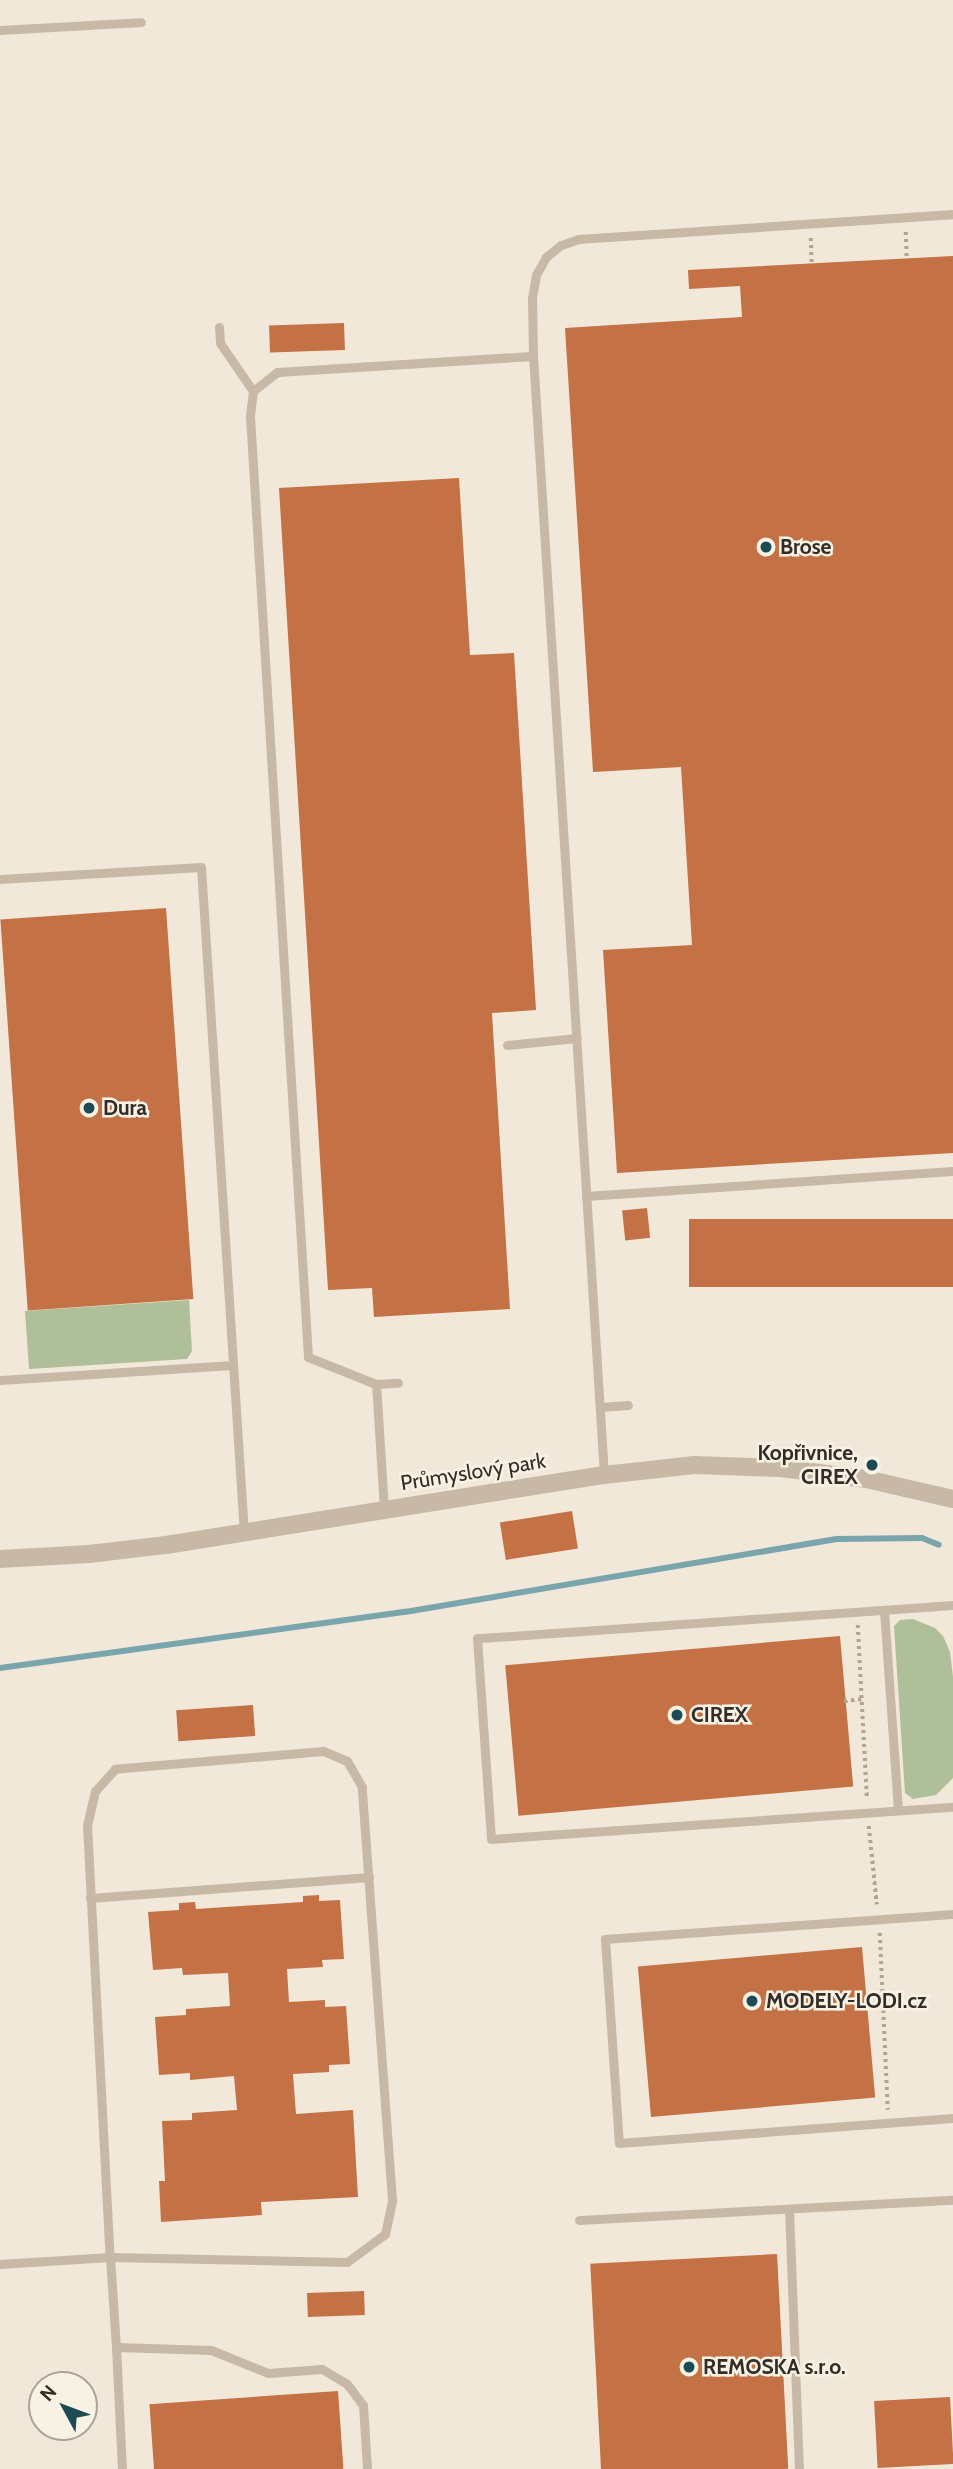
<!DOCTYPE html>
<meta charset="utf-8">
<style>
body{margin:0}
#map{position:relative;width:953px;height:2469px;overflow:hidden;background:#f1e8d9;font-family:Cabin,sans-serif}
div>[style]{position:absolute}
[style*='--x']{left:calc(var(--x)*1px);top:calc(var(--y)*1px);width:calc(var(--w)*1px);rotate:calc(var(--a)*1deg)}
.green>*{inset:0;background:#afbf9a}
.stream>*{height:6px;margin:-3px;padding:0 3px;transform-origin:3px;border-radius:3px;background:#79a5ad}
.building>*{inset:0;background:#c37145;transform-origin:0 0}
.path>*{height:3.5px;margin-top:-1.75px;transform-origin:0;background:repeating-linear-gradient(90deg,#b4a390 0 3.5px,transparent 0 7px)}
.lane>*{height:9px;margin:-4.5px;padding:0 4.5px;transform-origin:4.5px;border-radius:4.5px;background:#c8b9a6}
.street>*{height:18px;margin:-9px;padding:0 9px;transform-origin:9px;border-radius:9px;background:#c8b9a6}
.dots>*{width:19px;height:19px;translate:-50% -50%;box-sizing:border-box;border:4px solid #f8f2e5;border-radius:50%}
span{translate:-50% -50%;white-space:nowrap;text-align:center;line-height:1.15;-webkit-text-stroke:5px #f8f2e5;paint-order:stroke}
.poi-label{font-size:21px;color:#342c27;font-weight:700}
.left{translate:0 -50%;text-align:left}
.right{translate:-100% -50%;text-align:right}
.street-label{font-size:21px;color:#342c27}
.north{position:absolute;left:28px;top:2371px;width:70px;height:70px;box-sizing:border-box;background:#f8f2e5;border:2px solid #aaa399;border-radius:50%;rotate:311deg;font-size:19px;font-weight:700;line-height:28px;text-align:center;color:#342c27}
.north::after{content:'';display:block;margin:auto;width:24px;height:32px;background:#1d4b54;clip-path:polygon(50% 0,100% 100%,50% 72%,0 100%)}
</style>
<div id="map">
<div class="green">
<i style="clip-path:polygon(189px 1300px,192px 1351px,187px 1359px,29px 1369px,25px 1311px)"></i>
<i style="clip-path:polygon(913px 1619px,935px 1628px,943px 1636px,950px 1652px,953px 1677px,953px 1778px,936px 1795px,913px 1799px,905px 1793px,894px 1626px,900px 1620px)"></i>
</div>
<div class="stream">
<i style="--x:0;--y:1668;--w:409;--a:-7.9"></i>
<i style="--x:405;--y:1612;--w:439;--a:-9.6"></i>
<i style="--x:838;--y:1539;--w:84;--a:-0.7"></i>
<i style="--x:922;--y:1538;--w:18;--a:22"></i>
</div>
<div class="building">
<i style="clip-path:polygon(953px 256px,953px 1153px,617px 1173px,603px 950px,692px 945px,681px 767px,593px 772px,565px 328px,742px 317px,740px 286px,689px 289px,688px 270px)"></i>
<i style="left:344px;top:323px;width:27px;height:75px;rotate:88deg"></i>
<i style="clip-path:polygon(459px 478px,470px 655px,514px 653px,536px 1010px,492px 1013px,510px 1309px,374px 1317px,372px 1288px,328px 1290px,279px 488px)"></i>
<i style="left:166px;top:908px;width:392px;height:166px;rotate:86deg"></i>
<i style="left:647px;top:1208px;width:30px;height:25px;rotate:84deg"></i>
<i style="left:953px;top:1219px;width:68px;height:264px;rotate:90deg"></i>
<i style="left:572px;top:1511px;width:38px;height:73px;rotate:81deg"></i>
<i style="left:840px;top:1636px;width:151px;height:336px;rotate:85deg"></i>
<i style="left:253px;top:1705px;width:31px;height:77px;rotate:86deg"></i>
<i style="clip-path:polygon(319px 1895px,319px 1901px,340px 1900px,344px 1959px,322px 1960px,323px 1967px,287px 1969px,289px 2002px,325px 2000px,325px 2007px,346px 2006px,350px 2064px,329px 2065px,329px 2072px,293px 2074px,296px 2114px,353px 2110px,358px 2197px,261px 2202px,262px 2215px,161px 2222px,159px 2181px,165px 2181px,162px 2121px,192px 2120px,192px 2113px,237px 2110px,234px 2076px,190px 2080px,190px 2073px,159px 2075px,155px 2017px,186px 2015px,186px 2009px,230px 2006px,228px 1973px,183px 1975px,182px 1968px,153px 1970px,148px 1912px,179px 1910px,179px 1903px,195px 1902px,196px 1909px,303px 1902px,303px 1896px)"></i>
<i style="left:862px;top:1947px;width:151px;height:225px;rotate:85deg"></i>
<i style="left:777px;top:2254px;width:215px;height:187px;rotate:87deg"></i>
<i style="left:364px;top:2291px;width:24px;height:57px;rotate:88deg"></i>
<i style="left:338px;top:2391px;width:78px;height:189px;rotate:86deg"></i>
<i style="left:950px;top:2397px;width:67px;height:76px;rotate:87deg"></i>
</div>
<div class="path">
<i style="--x:906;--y:232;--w:26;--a:88"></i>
<i style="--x:811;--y:238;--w:26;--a:88"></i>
<i style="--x:858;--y:1625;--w:173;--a:87"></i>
<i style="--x:844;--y:1701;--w:18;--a:-6"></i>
<i style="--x:869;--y:1826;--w:79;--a:84.2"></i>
<i style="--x:880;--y:1933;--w:177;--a:87.4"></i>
</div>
<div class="lane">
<i style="--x:0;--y:30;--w:141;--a:-3.2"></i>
<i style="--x:219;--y:327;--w:16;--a:86"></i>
<i style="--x:220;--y:343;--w:58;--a:55.5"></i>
<i style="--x:253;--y:391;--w:25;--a:97"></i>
<i style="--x:250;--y:416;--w:943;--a:86.47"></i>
<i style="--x:308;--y:1357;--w:73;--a:21.7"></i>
<i style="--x:253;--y:391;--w:31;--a:-38"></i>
<i style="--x:277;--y:372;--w:256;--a:-3.6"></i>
<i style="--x:0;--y:879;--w:201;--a:-3.4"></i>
<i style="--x:201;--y:867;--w:667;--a:86.31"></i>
<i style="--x:507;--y:1045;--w:70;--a:-5.7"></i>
<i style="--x:586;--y:1196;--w:368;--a:-3.9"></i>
<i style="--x:0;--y:1380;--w:233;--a:-3.7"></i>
<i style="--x:600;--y:1407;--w:28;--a:-4"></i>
<i style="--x:604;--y:1475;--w:1121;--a:-93.63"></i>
<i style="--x:533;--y:356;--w:58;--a:-91"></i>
<i style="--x:532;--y:298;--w:23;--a:-80"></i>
<i style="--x:536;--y:275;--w:21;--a:-61"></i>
<i style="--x:546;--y:257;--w:19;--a:-39"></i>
<i style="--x:561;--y:245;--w:18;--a:-19"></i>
<i style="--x:578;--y:239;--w:376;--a:-3.8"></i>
<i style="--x:384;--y:1510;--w:126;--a:-93.6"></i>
<i style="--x:376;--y:1384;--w:22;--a:-3"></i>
<i style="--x:953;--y:1605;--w:477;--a:176"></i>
<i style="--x:477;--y:1638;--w:201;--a:86"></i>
<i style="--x:491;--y:1839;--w:463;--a:-4"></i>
<i style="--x:884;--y:1610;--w:200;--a:86"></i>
<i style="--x:90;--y:1898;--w:280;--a:-4.3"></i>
<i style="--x:953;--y:1914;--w:349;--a:175.9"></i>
<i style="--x:605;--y:1939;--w:204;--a:86.1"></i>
<i style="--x:619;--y:2143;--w:335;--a:-4.3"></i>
<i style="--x:789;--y:2209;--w:260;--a:87.8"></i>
<i style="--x:579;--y:2220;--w:375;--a:-3.1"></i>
<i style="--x:0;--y:2264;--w:110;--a:-3.6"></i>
<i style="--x:110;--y:2257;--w:237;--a:1.2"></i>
<i style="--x:347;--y:2262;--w:47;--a:-36.4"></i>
<i style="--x:385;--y:2234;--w:35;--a:-78"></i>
<i style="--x:392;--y:2200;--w:414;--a:-94.2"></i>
<i style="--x:362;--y:1787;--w:30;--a:-120"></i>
<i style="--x:347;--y:1761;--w:26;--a:-157"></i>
<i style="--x:323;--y:1751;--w:209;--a:175.1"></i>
<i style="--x:115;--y:1769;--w:30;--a:132"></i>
<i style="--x:95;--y:1791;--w:35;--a:103"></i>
<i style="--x:87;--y:1825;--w:433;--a:87"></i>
<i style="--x:110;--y:2257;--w:90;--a:86.2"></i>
<i style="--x:116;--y:2347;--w:122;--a:87.2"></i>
<i style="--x:116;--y:2347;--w:95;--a:1.8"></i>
<i style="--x:211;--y:2350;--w:61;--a:22"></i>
<i style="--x:268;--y:2373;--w:54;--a:-4.2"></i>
<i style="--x:322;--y:2369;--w:29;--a:31"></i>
<i style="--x:347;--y:2384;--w:26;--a:53"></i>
<i style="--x:363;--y:2405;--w:64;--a:86.4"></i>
</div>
<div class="street">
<i style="--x:0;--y:1559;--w:89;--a:-3.2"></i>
<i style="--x:89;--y:1554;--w:78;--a:-6.7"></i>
<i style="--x:166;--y:1545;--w:444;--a:-9.1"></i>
<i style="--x:604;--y:1475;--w:91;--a:-6.3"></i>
<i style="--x:694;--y:1465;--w:87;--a:2"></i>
<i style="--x:781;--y:1468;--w:86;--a:7.4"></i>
<i style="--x:866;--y:1479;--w:89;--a:12.9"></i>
</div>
<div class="dots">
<i style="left:766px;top:547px;background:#1d4b54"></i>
<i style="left:89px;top:1108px;background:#1d4b54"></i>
<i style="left:872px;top:1465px;background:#1d4b54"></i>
<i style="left:677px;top:1715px;background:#1d4b54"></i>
<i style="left:752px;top:2001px;background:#1d4b54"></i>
<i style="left:689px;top:2367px;background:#1d4b54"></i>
</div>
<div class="poi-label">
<span class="left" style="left:780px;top:547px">Brose</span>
<span class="left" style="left:103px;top:1108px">Dura</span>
<span class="right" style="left:858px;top:1465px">Kopřivnice,<br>CIREX</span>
<span class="left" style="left:691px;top:1715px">CIREX</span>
<span class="left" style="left:766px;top:2001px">MODELY-LODI.cz</span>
<span class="left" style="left:703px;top:2367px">REMOSKA s.r.o.</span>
</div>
<div class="street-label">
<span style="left:473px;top:1472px;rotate:-9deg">Průmyslový park</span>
</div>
<div class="north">N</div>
</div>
